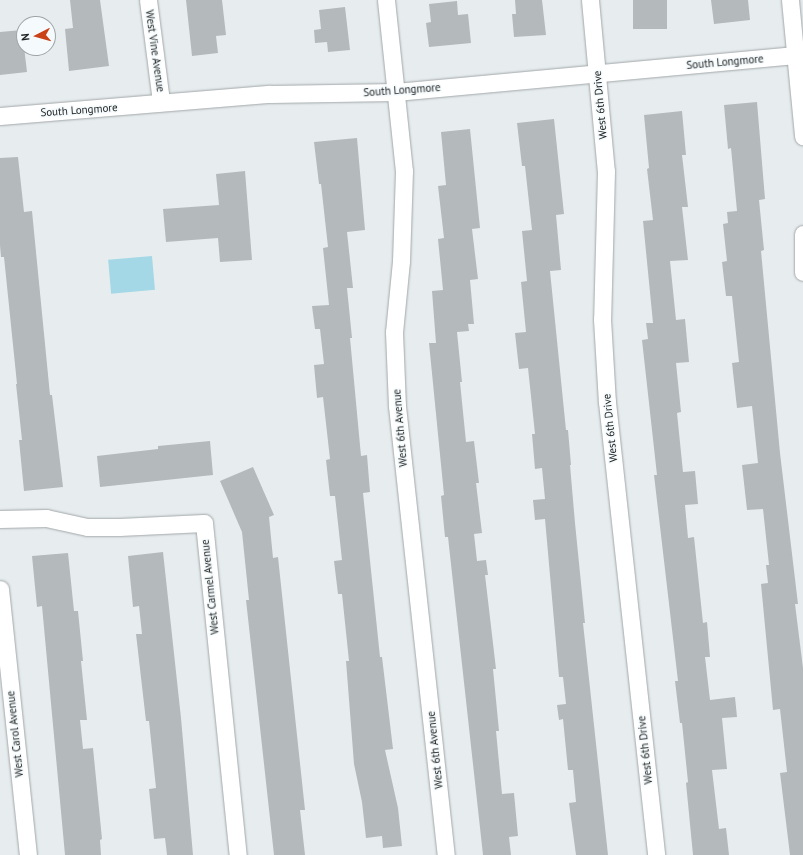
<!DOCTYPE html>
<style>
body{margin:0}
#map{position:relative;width:803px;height:855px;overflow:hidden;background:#e7edef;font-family:"PT Sans",sans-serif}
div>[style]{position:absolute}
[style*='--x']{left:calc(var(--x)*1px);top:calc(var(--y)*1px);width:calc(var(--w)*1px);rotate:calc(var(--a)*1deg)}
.green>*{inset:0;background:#a4d8e6;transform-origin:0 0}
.building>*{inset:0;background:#b4b9bb;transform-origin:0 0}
.roads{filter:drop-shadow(0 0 1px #a2a7a9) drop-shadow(0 0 1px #a2a7a9)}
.minor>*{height:17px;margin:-8.5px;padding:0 8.5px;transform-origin:8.5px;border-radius:8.5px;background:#fff}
span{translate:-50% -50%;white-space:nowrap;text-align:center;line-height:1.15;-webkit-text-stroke:3px #f5fafc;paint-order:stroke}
.street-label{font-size:11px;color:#212424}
.north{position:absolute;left:16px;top:16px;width:40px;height:40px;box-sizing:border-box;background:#f5fafc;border:1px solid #a0a4a6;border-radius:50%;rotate:264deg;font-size:11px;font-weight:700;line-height:16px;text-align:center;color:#212424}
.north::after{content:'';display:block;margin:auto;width:14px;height:18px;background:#ca4217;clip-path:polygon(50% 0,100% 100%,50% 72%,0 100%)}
</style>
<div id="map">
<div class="green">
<i style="left:152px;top:256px;width:34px;height:44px;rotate:85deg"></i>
</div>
<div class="building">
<i style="clip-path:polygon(70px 0,100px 0,109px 66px,69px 71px,65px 29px,73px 28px)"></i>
<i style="clip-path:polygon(186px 0,222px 0,226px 35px,216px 36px,218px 53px,192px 56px)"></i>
<i style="clip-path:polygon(515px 0,542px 0,546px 35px,514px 37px,512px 14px,516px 14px)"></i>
<i style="left:633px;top:0;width:34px;height:29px"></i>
<i style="clip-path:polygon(711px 0,748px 0,750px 20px,714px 24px)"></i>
<i style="clip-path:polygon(457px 1px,458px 15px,468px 14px,471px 43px,429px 47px,426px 23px,431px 22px,429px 4px)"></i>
<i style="clip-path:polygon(345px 7px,350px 50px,328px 52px,327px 42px,315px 43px,314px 30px,321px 29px,319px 10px)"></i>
<i style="clip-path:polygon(22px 30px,27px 72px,0 75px,0 32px)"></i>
<i style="clip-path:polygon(757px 102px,765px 199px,759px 200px,764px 250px,761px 251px,780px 453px,798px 604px,795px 604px,803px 668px,803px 855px,790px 855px,780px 773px,787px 772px,780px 709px,773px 710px,761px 584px,768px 583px,766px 565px,769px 565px,763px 509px,747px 510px,742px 465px,758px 463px,752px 406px,737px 408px,732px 363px,739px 362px,732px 296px,726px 296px,722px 262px,727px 261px,723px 224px,728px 223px,727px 212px,737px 211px,731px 148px,728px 149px,724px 105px)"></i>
<i style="clip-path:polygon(682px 111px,686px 155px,682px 155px,688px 207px,682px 207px,688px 260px,670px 261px,676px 320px,685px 319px,689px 362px,676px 363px,681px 412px,677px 413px,683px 472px,695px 471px,698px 504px,685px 505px,688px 538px,694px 537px,703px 623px,707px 622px,710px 657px,705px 657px,710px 700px,735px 697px,737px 717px,722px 718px,727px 769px,712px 770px,719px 829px,726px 828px,729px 855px,693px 855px,686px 783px,688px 782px,682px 723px,680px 723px,675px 681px,678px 681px,654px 475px,657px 475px,642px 340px,648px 339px,646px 323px,653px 323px,643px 221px,653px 220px,647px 169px,649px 168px,644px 115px)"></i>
<i style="clip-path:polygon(554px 119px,564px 214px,556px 215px,561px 270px,550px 271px,566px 430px,568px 430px,571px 465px,570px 465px,575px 523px,585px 623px,583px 623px,608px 855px,576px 855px,569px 803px,576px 802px,573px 770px,568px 770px,563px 719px,559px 720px,557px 705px,566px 704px,563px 677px,559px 677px,545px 519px,535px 520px,533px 500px,545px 499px,542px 468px,535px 469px,532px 434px,535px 434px,528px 368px,519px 369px,515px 333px,526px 332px,521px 282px,527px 281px,522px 231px,532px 230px,525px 166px,522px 166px,517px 123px)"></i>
<i style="clip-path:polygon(470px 129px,480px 228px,472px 229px,478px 279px,470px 280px,474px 324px,468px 324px,469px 331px,457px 332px,462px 382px,460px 382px,466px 442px,474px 441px,479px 483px,476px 483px,482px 533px,474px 534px,477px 561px,486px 560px,488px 575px,485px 575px,496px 669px,493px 669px,499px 731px,496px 731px,502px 794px,514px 793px,518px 836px,509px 837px,511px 855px,483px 855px,448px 537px,445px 537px,441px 496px,444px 495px,429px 343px,436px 343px,432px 291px,443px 290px,438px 239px,444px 238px,438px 186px,446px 185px,441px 132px)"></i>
<i style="clip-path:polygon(357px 138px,365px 230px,347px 232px,353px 288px,347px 288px,352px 338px,350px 338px,361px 456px,367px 455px,370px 492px,363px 493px,380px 657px,382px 657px,393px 749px,385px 750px,398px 808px,402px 846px,383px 848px,382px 836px,366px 838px,362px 802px,354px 764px,346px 661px,349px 661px,342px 594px,338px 594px,334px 561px,342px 560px,335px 496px,330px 496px,326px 460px,330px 459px,323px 397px,317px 398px,314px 365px,324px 364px,320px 329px,315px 329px,312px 306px,329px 305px,323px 248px,328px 247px,321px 184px,319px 184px,314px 142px)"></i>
<i style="clip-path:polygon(18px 157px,24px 212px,32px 211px,50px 395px,52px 395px,63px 487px,24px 491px,19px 440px,22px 440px,16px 384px,17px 384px,4px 257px,1px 257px,0 245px,0 158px)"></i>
<i style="clip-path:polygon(245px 171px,252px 260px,220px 262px,218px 238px,166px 242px,163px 209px,219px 205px,216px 174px)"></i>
<i style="clip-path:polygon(210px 441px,213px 475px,100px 487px,97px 456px,158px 449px,158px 446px)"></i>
<i style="clip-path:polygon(253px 467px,274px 515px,269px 517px,273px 558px,278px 557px,305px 810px,300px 810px,305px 855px,274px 855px,246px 600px,249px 600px,242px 532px,220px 481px)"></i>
<i style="clip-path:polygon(163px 552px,181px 718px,193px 855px,167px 855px,165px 838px,154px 839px,149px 789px,156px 788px,149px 721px,146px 721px,136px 634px,142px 634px,139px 606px,133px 607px,128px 556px)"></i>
<i style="clip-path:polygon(68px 553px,74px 611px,78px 611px,83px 661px,81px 661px,87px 720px,80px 720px,83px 749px,93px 748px,102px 839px,100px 840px,101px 855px,65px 855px,42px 606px,37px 607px,32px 556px)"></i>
</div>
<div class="roads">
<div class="minor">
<i style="--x:148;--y:0;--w:103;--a:82.7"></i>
<i style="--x:386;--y:0;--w:172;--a:84"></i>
<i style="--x:404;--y:171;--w:90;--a:91.9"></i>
<i style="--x:401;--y:261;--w:71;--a:95.6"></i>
<i style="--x:394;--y:332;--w:74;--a:87.7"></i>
<i style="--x:397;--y:406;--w:452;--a:83.8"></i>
<i style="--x:590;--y:0;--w:172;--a:84.7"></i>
<i style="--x:606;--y:171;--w:148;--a:91.5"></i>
<i style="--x:602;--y:319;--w:83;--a:86.6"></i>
<i style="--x:607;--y:402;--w:456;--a:83.8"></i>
<i style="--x:790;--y:0;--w:137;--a:84.5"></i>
<i style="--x:0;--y:116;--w:271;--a:-4.7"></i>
<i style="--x:270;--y:94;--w:126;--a:-0.9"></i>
<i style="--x:396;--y:92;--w:409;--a:-5.3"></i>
<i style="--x:803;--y:234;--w:38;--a:90"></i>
<i style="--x:0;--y:519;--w:46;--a:-1.2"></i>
<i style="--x:46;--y:518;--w:42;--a:12.4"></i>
<i style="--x:87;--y:527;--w:32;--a:0"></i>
<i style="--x:119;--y:527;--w:85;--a:-2.7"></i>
<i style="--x:204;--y:523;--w:334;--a:84.2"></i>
<i style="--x:0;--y:589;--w:267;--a:84"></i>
</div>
</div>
<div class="street-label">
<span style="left:155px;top:51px;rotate:82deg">West Vine Avenue</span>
<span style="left:725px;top:62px;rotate:-5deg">South Longmore</span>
<span style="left:402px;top:90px;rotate:-4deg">South Longmore</span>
<span style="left:600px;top:105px;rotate:-95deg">West 6th Drive</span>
<span style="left:79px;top:110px;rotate:-4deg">South Longmore</span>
<span style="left:400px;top:428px;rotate:-95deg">West 6th Avenue</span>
<span style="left:610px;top:428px;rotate:-96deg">West 6th Drive</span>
<span style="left:210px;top:587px;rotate:-96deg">West Carmel Avenue</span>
<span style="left:15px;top:734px;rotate:-96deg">West Carol Avenue</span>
<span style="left:435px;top:750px;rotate:-96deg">West 6th Avenue</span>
<span style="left:645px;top:750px;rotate:-96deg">West 6th Drive</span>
</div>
<div class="north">N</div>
</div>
